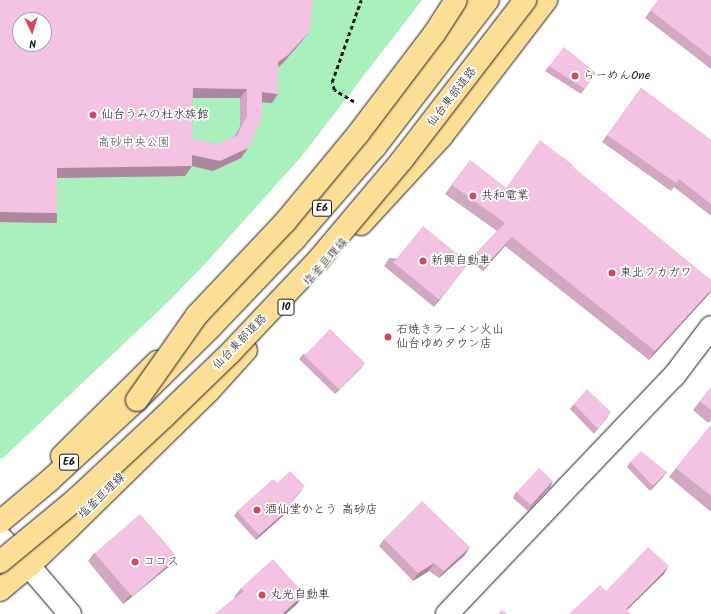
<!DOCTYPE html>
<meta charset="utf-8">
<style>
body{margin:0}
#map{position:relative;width:711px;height:614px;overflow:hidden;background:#fff;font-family:Kalam,"Klee One",sans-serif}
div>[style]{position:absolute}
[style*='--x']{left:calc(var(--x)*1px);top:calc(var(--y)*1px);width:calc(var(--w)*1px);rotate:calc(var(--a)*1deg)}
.green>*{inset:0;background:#aaf0bc}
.path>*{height:2.5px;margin-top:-1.25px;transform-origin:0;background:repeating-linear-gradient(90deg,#1c1c1c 0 4px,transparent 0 7px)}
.roads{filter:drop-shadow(0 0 1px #1c1c1c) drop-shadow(0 0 1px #1c1c1c)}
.minor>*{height:22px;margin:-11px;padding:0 11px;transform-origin:11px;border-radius:11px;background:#fff}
.tertiary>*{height:22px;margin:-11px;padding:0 11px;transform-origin:11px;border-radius:11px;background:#fff}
.primary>*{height:22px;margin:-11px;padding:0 11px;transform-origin:11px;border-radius:11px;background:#fcde96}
.motorway>*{height:22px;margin:-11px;padding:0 11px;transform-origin:11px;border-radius:11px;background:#fcde96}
.bridges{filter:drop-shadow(0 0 1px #1c1c1c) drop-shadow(0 0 1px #1c1c1c)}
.motorway-bridge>*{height:22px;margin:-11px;padding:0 11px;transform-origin:11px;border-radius:11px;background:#fcde96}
.wall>*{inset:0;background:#d2a7c2}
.shaded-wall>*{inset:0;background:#ab889e;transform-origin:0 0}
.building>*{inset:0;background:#f4c2e2;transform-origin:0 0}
.dots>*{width:11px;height:11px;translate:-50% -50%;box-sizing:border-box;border:2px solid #fff;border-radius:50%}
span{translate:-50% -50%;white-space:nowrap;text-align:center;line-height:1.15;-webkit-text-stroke:3.5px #fff;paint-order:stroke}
.shield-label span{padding:1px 3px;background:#fff;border:1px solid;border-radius:3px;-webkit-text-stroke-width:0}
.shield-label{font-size:11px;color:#1c1c1c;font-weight:700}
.poi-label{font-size:12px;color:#1c1c1c}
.left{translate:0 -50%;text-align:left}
.street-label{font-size:12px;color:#1c1c1c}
.park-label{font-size:12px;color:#475c4c}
.north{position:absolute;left:12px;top:12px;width:40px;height:40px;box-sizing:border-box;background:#fff;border:1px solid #a4a4a4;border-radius:50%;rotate:176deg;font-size:11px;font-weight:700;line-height:16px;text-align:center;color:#1c1c1c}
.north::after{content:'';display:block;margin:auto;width:14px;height:18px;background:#d1495b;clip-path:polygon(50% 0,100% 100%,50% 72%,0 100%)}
</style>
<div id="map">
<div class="green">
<i style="clip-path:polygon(evenodd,0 0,422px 0,301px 157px,204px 265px,169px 301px,3px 458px,0 458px,0 0,20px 20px,44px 20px,44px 44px,20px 44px,20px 20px)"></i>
</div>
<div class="path">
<i style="--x:354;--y:102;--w:23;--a:-149"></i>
<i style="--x:334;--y:90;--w:8;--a:-104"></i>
<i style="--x:332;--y:82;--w:87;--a:-70.5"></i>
</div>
<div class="roads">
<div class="minor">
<i style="--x:29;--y:566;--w:63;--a:49.5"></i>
<i style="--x:447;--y:614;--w:329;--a:-46.4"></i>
<i style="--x:674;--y:376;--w:61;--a:-52.9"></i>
</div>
<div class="tertiary">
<i style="--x:0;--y:537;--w:37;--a:46"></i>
</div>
<div class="primary">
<i style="--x:436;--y:46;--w:58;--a:-52"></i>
<i style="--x:361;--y:224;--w:118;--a:-47.4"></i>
<i style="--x:441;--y:137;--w:173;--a:-52.5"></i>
<i style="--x:62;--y:456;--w:134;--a:-44.7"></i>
<i style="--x:0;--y:590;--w:38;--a:-40"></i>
<i style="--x:29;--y:566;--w:55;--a:-43.5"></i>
<i style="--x:69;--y:528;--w:196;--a:-44.4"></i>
<i style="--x:209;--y:391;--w:55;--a:-47.9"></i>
</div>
<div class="motorway">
<i style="--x:0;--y:522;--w:65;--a:-40"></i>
<i style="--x:50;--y:480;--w:118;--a:-42.6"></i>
<i style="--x:137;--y:400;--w:103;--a:-44.6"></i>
<i style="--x:210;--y:328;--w:123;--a:-46.3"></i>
<i style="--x:295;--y:239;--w:122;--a:-49"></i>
<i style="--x:375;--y:147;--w:185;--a:-52.5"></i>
</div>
</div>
<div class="bridges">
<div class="motorway-bridge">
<i style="--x:137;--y:400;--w:104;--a:-54.8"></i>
<i style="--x:197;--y:315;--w:128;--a:-46.6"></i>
<i style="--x:285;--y:222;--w:114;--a:-50.3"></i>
<i style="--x:358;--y:134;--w:126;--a:-52.8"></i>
<i style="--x:434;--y:34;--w:40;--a:-57.1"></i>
<i style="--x:0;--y:562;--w:97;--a:-39.6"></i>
<i style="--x:75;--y:500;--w:122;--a:-43"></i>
<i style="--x:164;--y:417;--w:93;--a:-44.1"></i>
<i style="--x:231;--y:352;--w:128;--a:-46.6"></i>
<i style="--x:319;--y:259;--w:129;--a:-50"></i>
<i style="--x:402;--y:160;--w:202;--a:-52.4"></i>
</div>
</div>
<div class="wall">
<i style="clip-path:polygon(evenodd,0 0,302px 41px,282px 64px,278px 67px,272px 103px,262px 102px,248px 148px,241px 158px,213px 171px,192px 166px,185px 176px,57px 178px,57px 213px,50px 223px,0 222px,0 0,193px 98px,240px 98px,240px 126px,234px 137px,218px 144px,192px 139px,193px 98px)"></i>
<i style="clip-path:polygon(658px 0,711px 0,711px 69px,645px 18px)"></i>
<i style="clip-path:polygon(549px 66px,596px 73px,581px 94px,545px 71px)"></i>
<i style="clip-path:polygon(641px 88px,711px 140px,711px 216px,674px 187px,671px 191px,602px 142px)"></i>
<i style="clip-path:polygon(470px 160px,506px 188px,572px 166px,710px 293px,649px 360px,505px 246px,483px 271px,470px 261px,477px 252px,497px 231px,445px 194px)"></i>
<i style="clip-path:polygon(389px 258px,469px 263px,463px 270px,434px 307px,384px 266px)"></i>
<i style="clip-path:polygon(303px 354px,365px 363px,361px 368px,335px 394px,299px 359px)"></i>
<i style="clip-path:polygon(711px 387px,711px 420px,708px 423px,693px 410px,700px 401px)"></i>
<i style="clip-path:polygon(574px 404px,608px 417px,594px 434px,570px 409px)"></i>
<i style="clip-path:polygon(711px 425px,711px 512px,669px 477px,676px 468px)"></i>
<i style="clip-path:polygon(630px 462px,667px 472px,663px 477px,650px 491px,627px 467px)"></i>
<i style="clip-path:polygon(553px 481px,550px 487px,528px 511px,513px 498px,516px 492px)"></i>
<i style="clip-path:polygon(277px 483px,302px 490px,293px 501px,292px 508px,256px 540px,234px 516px,237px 511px)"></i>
<i style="clip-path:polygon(384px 539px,465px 555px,439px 578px,429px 571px,413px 581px,379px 546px)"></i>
<i style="clip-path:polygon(94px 553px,177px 557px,172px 564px,123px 604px,88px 561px)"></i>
<i style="clip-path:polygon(241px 588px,304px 594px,297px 604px,286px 614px,215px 614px,235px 598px,234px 597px)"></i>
</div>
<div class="shaded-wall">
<i style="clip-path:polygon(309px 32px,302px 41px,282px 64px,271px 72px,278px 62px)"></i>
<i style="clip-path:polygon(193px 88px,247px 89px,240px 98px,186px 98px)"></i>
<i style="clip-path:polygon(262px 92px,278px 94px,272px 103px,255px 102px)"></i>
<i style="clip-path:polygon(248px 148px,241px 158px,213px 171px,192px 166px,185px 176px,50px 178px,57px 168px)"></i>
<i style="left:0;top:212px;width:57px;height:10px;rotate:1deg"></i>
<i style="clip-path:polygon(512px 237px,505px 246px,483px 271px,489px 262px)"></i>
<i style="clip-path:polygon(469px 263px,463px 270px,434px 307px,439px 299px)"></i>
<i style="clip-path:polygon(711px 290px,711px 291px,710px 293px,649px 360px,655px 351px)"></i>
<i style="clip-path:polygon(365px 363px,361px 368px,335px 394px,339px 389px)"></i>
<i style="clip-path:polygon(667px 472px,663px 477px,650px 491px,653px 486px)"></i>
<i style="clip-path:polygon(553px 481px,550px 487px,528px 511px,531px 506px)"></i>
<i style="clip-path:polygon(295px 503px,292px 508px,256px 540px,259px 535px)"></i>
<i style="clip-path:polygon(470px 547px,465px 555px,439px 578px,444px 571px)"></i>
<i style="clip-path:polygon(177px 557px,172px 564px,123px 604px,128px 597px)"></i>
<i style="clip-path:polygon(434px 563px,429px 571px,413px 581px,418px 573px)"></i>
<i style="clip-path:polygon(669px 566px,664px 574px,623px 614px,626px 609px)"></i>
<i style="clip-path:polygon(304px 594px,297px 604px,286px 614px,282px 614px)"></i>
</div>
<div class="building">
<i style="clip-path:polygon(evenodd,0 0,313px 0,309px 32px,288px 55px,278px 62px,278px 94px,262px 92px,262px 119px,248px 148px,220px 161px,192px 155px,192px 166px,57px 168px,57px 213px,0 212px,0 0,20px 20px,44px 20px,44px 44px,20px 44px,20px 20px,0 0,193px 88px,247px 89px,247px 116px,237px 136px,218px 144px,192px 139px,193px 88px)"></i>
<i style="clip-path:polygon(658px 0,711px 0,711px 57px,650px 10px)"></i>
<i style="clip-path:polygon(564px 47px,596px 73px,585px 89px,549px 66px)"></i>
<i style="clip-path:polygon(641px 88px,711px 140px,711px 204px,679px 179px,676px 183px,607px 135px)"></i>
<i style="clip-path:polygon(540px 140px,573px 165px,572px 166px,711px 280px,711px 290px,655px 351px,512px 237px,489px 262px,477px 252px,505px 223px,452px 185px,470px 160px,506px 188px)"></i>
<i style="left:423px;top:226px;width:59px;height:47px;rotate:39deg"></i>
<i style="left:330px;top:329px;width:49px;height:37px;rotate:44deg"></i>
<i style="clip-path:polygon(711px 387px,711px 410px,700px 401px)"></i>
<i style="clip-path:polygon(587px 389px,611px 412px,598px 429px,574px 404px)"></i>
<i style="clip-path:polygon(711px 425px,711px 496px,676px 468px)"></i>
<i style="clip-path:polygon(641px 451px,667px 472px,653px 486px,630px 462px)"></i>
<i style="left:539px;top:468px;width:19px;height:33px;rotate:43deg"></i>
<i style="clip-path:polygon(290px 471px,305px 486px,292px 500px,295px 503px,259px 535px,237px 511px,273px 479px,277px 483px)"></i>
<i style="clip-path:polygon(422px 501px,470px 547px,444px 571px,434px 563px,418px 573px,384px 539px)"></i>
<i style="left:140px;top:514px;width:57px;height:60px;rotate:49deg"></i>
<i style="clip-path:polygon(648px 547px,669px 566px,626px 609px,631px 614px,569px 614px,600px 585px,606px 591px)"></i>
<i style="clip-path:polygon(273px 559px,304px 594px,283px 613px,284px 614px,215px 614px,244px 591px,241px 588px)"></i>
<i style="clip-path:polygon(502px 610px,507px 614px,498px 614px)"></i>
</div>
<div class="dots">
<i style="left:575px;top:76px;background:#d1495b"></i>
<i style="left:93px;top:115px;background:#d1495b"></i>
<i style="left:473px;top:196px;background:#d1495b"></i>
<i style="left:423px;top:261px;background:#d1495b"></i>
<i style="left:612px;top:273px;background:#d1495b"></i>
<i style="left:388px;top:337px;background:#d1495b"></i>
<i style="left:257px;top:510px;background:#d1495b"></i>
<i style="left:135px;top:562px;background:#d1495b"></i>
<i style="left:262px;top:595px;background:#d1495b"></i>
</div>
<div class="shield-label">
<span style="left:322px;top:208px">E6</span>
<span style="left:286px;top:307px">10</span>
<span style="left:69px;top:462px">E6</span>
</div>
<div class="poi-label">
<span class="left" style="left:583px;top:76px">らーめんOne</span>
<span class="left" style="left:101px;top:115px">仙台うみの杜水族館</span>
<span class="left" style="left:481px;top:196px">共和電業</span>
<span class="left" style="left:431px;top:261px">新興自動車</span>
<span class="left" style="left:620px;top:273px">東北フカガワ</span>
<span class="left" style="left:396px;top:337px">石焼きラーメン火山<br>仙台ゆめタウン店</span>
<span class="left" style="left:265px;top:510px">酒仙堂かとう 高砂店</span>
<span class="left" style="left:143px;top:562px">ココス</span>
<span class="left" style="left:270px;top:595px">丸光自動車</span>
</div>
<div class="street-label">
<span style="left:452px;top:97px;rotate:-52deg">仙台東部道路</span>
<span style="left:326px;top:262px;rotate:-48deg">塩釜亘理線</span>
<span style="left:240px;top:342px;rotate:-46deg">仙台東部道路</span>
<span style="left:102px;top:496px;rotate:-44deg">塩釜亘理線</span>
</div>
<div class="park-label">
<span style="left:134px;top:143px">高砂中央公園</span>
</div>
<div class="north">N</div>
</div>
